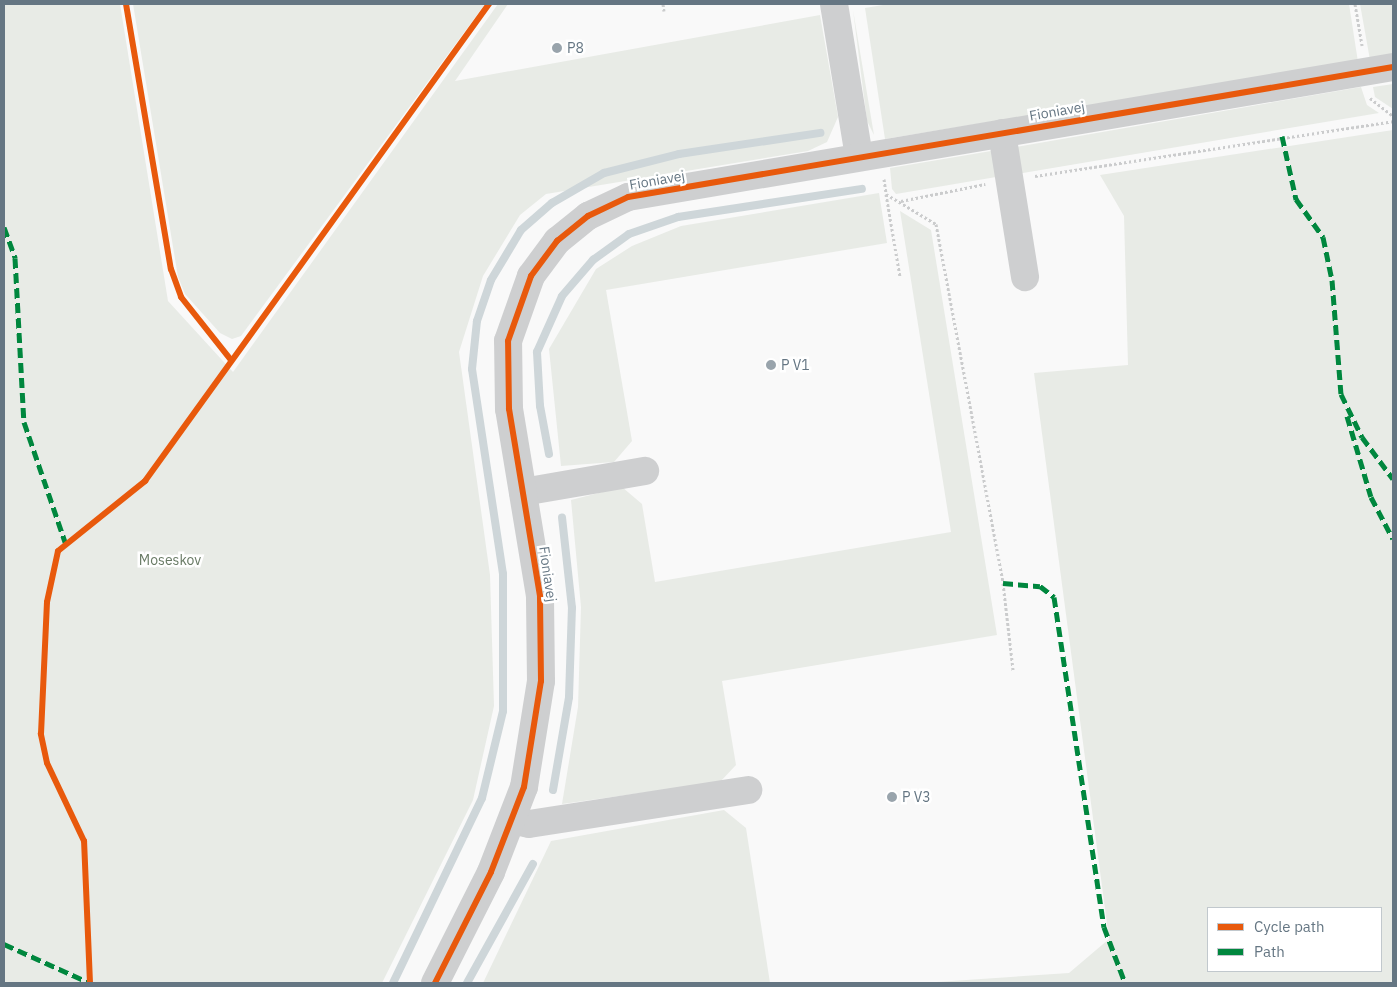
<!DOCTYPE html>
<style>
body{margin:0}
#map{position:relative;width:1397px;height:987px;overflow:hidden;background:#f9f9f9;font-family:"IBM Plex Sans",sans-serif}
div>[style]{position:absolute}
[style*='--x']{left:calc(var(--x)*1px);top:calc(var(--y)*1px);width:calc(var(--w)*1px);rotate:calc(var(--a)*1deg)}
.green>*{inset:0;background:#e8ebe6}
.stream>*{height:8px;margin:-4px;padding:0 4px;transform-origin:4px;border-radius:4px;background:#ced6d9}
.path>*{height:3px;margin-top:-1.5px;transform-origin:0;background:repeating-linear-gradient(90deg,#cbcccd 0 2.5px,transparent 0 5px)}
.minor>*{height:28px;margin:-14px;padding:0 14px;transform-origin:14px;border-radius:14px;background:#cecfd0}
.quiet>*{height:5px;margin-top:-2.5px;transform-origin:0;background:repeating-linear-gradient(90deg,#00873e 0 10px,transparent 0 15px)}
.cycleway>*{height:6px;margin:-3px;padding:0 3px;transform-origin:3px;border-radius:3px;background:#e8590c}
.dots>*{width:14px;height:14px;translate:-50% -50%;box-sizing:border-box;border:2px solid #fff;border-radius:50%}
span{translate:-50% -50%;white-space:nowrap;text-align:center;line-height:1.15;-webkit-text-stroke:5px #fff;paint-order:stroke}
.poi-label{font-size:14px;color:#657683}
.left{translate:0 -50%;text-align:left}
.street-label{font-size:14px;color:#657683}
.park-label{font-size:14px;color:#687a64}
.frame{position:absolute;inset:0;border:5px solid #657683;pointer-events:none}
.legend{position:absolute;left:1207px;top:907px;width:175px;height:65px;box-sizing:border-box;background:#fff;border:1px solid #c1c8cd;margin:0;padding:6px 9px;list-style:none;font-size:15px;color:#657683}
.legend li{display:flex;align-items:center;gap:10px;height:25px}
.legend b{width:25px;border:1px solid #c1c8cd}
</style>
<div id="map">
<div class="green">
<i style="clip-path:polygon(4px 4px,120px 4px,168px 301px,233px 372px,498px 4px,508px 4px,455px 81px,820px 15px,838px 117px,827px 142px,808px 151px,546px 194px,520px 215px,483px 276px,459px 352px,490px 575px,494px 706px,473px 800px,382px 983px,4px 983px)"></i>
<i style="clip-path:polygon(133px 4px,485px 4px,241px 336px,232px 339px,220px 333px,185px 294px,178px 277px)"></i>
<i style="clip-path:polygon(889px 4px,1349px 4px,1358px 62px,885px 139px,865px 8px)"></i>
<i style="clip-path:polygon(1360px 4px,1393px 4px,1393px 56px,1370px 60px)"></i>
<i style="clip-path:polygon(853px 10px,874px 135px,867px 121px)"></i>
<i style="clip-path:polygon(1393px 84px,1393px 109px,1375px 97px,1373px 87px)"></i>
<i style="clip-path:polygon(1361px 87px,1367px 105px,1379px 113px,1017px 174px,1016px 147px)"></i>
<i style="clip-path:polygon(evenodd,1393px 130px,1393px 983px,922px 983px,1069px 973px,1109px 939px,1034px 373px,1128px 365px,1124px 216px,1100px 175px,1393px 130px,1208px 908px,1381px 908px,1381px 971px,1208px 971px,1208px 908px)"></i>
<i style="clip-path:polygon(997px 150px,1002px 176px,896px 194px,892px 189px,890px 168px)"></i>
<i style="clip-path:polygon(879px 193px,887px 243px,606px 290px,632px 441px,614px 462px,561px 466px,549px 349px,596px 269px,632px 246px,681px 226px)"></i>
<i style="clip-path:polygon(900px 211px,931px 230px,997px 635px,722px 681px,736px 765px,720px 782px,562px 804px,578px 707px,581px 607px,571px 500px,622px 487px,642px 504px,655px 582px,951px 532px)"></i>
<i style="clip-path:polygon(724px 810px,746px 828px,770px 983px,483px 983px,551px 841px)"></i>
</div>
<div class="stream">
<i style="--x:549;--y:454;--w:49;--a:-100.6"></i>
<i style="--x:540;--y:406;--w:54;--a:-93.2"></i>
<i style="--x:537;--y:352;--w:61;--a:-65.9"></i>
<i style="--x:562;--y:296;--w:48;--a:-49.3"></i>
<i style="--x:593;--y:260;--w:44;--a:-35.8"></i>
<i style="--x:629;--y:234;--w:52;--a:-19.1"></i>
<i style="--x:678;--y:217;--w:186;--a:-8.7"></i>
<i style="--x:553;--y:790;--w:94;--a:-80.2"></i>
<i style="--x:569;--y:697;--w:89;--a:-88.1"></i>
<i style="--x:572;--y:608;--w:91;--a:-96.3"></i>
<i style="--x:393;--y:983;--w:205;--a:-64.3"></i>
<i style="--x:482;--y:798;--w:89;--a:-76.4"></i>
<i style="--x:503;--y:711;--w:137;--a:-90"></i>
<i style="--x:503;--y:574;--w:207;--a:-98.6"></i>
<i style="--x:472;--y:369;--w:48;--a:-84.1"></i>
<i style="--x:477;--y:321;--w:43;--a:-71.1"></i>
<i style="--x:491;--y:280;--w:58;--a:-59"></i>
<i style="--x:521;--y:230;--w:41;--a:-41.1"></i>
<i style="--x:552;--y:203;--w:60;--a:-30"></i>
<i style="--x:604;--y:173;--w:77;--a:-14.2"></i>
<i style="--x:679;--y:154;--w:143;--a:-8.5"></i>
<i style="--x:467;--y:983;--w:136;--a:-61"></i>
</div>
<div class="path">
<i style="--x:663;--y:4;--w:7;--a:82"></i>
<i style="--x:1355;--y:4;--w:42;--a:80.3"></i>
<i style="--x:1370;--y:98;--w:29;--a:38"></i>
<i style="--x:1035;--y:176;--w:362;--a:-8.7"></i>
<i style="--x:884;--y:179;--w:15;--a:82"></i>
<i style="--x:886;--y:194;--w:58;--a:31"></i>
<i style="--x:936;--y:224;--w:365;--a:79.4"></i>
<i style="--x:1003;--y:583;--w:88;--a:83.4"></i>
<i style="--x:886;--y:194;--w:84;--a:80.4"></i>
<i style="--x:901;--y:201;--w:86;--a:-11.4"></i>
</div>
<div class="minor">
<i style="--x:834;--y:4;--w:155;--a:80.7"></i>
<i style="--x:1002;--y:133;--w:146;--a:80.9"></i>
<i style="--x:523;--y:492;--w:124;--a:-9.8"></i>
<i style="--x:512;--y:820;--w:17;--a:13"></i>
<i style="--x:529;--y:824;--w:222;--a:-8.8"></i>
<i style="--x:435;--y:983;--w:124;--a:-63.2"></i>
<i style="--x:491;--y:872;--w:91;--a:-68.8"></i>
<i style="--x:524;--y:787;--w:107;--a:-80.9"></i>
<i style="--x:541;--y:681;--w:85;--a:-90.7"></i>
<i style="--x:540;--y:596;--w:190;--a:-99.4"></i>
<i style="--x:509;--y:409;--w:68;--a:-90.8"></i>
<i style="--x:508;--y:341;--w:69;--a:-70.5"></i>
<i style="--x:531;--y:276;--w:44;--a:-53.4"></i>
<i style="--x:557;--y:241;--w:40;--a:-39"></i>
<i style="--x:588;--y:216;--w:44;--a:-25.4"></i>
<i style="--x:628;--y:197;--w:776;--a:-9.64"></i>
</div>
<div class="quiet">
<i style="--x:1282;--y:136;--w:65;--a:77.5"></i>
<i style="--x:1296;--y:199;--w:47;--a:54.6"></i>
<i style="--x:1323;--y:237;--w:44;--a:78.2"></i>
<i style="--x:1332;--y:280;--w:114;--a:85.5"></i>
<i style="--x:1341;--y:394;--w:48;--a:64"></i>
<i style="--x:1362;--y:437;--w:52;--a:53.6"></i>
<i style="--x:4;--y:227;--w:33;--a:70"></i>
<i style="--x:15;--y:258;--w:164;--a:86.9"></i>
<i style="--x:24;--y:422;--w:127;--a:71.1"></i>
<i style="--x:1347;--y:416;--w:84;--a:73.5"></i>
<i style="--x:1371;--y:497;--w:47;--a:62.4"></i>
<i style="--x:1003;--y:583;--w:37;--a:5"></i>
<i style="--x:1040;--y:586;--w:18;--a:38"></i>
<i style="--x:1054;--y:597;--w:334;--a:81.4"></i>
<i style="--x:1104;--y:927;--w:60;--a:69.4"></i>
<i style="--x:4;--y:944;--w:94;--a:24.4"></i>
</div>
<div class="cycleway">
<i style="--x:126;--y:4;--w:269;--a:80.4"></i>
<i style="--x:171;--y:269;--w:30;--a:70"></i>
<i style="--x:181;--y:297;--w:80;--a:51.6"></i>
<i style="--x:90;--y:983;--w:142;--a:-92.4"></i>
<i style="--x:84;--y:841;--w:86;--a:-115.4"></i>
<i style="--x:47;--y:763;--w:30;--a:-102"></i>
<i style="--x:41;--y:734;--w:132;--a:-87.4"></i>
<i style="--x:47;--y:602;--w:52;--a:-77.8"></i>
<i style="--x:58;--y:551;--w:112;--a:-38.8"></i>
<i style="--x:145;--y:481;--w:588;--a:-54.2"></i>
<i style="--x:435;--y:983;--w:124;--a:-63.2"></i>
<i style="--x:491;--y:872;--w:91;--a:-68.8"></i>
<i style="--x:524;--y:787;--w:107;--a:-80.9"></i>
<i style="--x:541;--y:681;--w:85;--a:-90.7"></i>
<i style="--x:540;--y:596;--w:190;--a:-99.4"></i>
<i style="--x:509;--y:409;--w:68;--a:-90.8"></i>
<i style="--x:508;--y:341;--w:69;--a:-70.5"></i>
<i style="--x:531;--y:276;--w:44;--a:-53.4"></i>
<i style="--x:557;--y:241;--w:40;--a:-39"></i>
<i style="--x:588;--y:216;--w:44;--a:-25.4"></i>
<i style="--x:628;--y:197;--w:776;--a:-9.64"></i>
</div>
<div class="dots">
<i style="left:557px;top:48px;background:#99a4ac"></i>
<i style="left:771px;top:365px;background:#99a4ac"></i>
<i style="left:892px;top:797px;background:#99a4ac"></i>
</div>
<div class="poi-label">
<span class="left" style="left:567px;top:48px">P8</span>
<span class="left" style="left:781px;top:365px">P V1</span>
<span class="left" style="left:902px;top:797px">P V3</span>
</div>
<div class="street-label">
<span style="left:1057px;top:111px;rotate:-10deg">Fioniavej</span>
<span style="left:657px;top:180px;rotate:-10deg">Fioniavej</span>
<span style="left:548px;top:574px;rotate:82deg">Fioniavej</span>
</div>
<div class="park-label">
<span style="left:170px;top:560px">Moseskov</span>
</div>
<div class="frame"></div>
<ul class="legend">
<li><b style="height:6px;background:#e8590c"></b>Cycle path</li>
<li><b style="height:6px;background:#00873e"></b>Path</li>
</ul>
</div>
